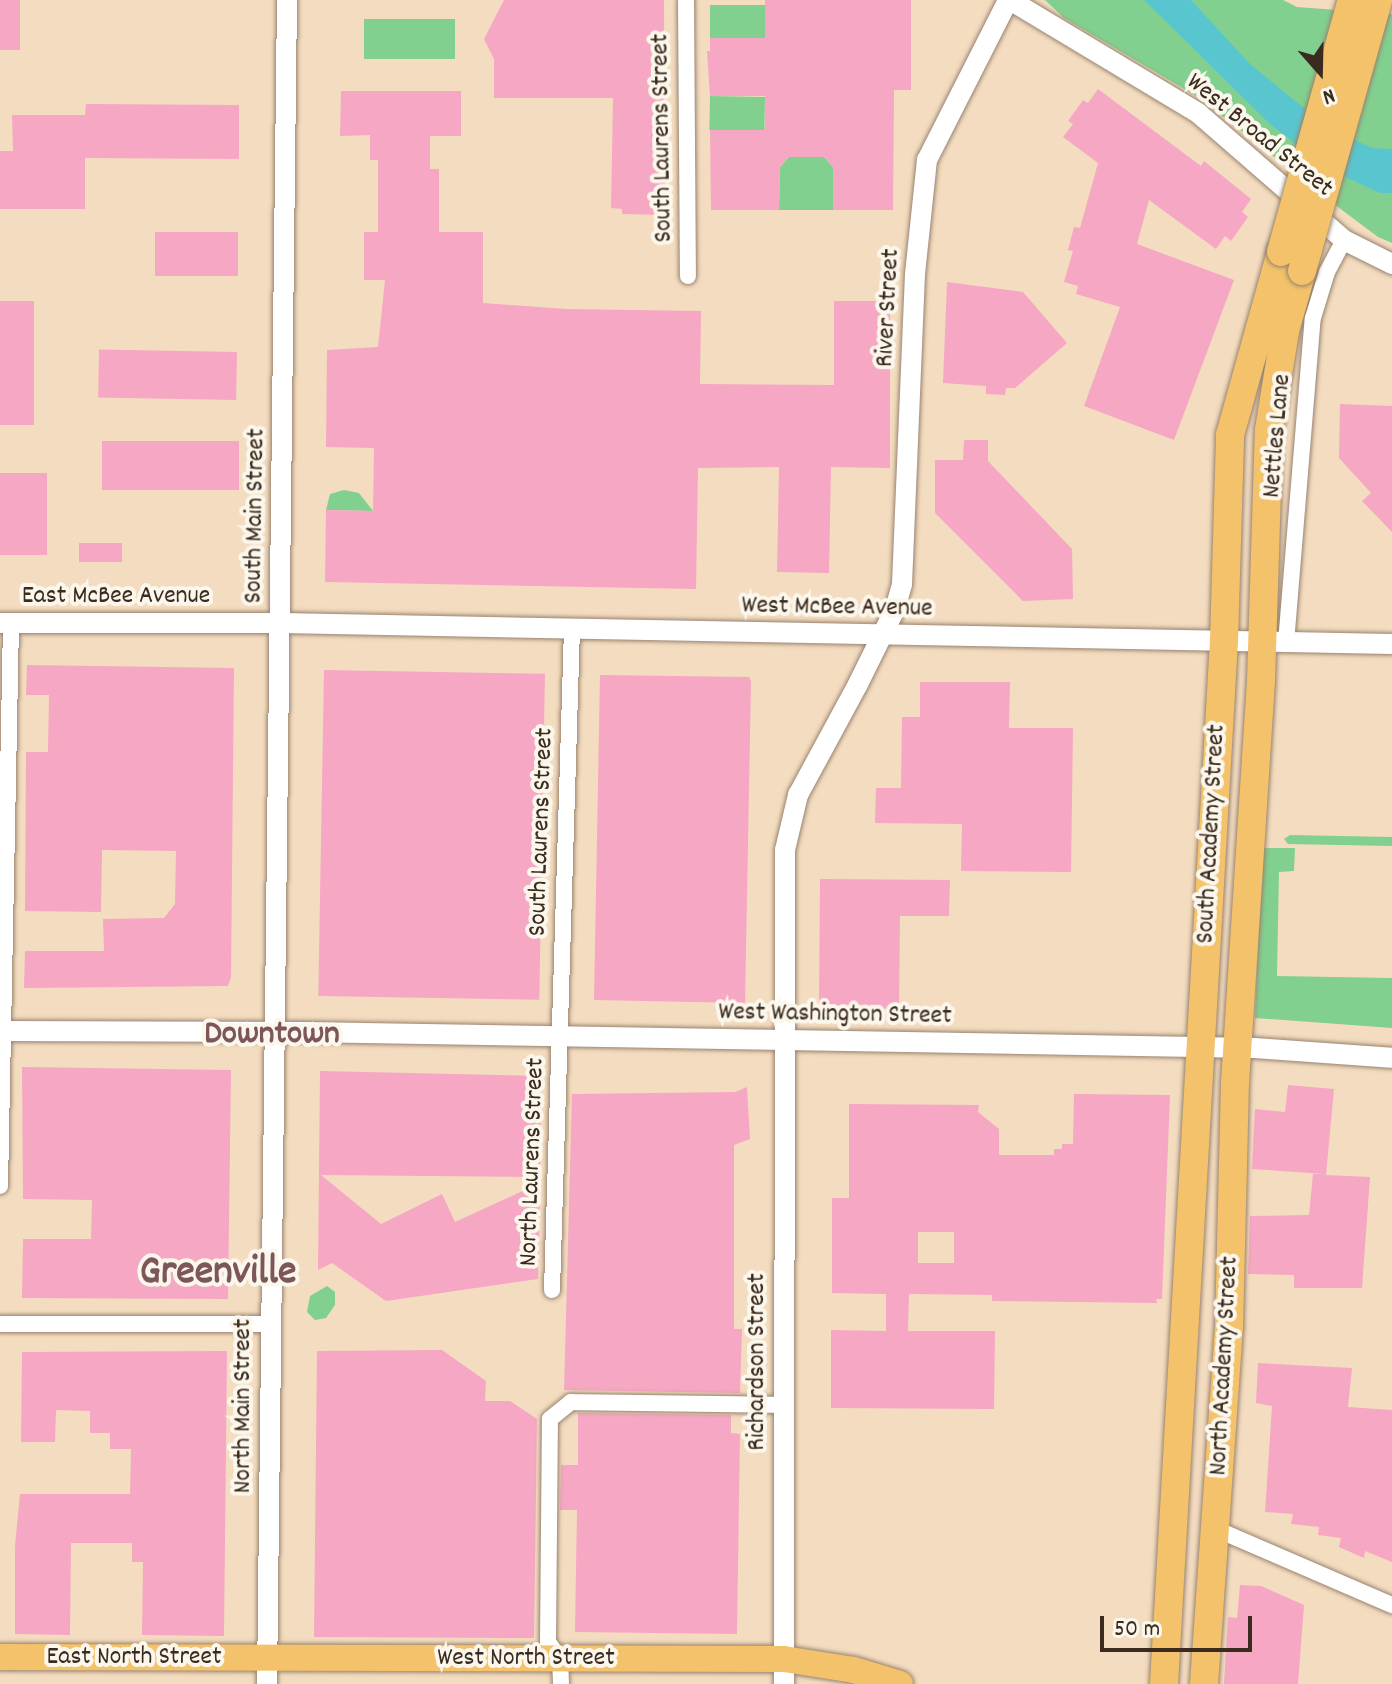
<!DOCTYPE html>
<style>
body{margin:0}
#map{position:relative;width:1392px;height:1684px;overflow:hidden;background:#f4dcc0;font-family:Dekko,sans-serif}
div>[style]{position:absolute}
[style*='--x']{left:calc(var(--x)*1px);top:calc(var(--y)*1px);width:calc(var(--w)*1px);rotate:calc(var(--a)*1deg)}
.green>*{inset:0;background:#82d08f;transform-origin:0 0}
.water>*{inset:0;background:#59c6cf}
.building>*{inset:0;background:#f6a7c3;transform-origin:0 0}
.roads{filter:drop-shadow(0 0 2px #98836f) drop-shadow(0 0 2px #98836f)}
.minor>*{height:16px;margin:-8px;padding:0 8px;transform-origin:8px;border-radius:8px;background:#fff}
.tertiary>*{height:20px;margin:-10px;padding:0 10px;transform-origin:10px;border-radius:10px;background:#fff}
.primary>*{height:26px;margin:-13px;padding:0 13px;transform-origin:13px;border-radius:13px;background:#f3c26a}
.trunk>*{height:28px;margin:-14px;padding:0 14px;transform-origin:14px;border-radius:14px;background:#f3c26a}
.bridges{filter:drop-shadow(0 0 2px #98836f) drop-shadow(0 0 2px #98836f)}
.trunk-bridge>*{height:28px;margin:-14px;padding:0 14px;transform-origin:14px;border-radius:14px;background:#f3c26a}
span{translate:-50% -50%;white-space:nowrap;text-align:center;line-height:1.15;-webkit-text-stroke:8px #fbf7ec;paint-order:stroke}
.street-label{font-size:26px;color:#3b2a1e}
.district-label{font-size:34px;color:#7c5658;font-weight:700}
.town-label{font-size:42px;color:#7c5658;font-weight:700}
.north{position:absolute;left:1280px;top:32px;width:80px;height:80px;-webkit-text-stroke:6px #fbf7ec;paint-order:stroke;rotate:160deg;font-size:22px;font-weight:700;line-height:32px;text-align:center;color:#3b2a1e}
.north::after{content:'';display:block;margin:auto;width:28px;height:36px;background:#3b2a1e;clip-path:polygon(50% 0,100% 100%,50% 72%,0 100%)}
.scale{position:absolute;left:1100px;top:1616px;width:152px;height:36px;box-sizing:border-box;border:4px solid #3b2a1e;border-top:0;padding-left:10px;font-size:24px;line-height:28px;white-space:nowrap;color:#3b2a1e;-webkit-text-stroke:6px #fbf7ec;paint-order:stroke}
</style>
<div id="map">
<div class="green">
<i style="clip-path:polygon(1045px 0,1283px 0,1297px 7px,1392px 14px,1392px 243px,1378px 237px,1342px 210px,1198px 97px,1064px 18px)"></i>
<i style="left:710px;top:5px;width:55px;height:33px"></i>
<i style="left:455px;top:19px;width:40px;height:91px;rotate:90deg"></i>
<i style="left:710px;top:96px;width:55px;height:34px;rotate:1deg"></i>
<i style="clip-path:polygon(789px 157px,824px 157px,833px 167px,833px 210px,779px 210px,780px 167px)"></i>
<i style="clip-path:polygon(344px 490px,359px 493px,373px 511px,326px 510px,330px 494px)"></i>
<i style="clip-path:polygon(1290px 835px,1392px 837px,1392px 846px,1288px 844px,1284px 839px)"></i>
<i style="clip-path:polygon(1262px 848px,1295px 848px,1294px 871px,1279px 872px,1277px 976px,1392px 978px,1392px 1028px,1255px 1018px)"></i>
<i style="clip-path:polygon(327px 1286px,335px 1292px,335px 1305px,326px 1318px,315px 1320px,307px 1312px,310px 1296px)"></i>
</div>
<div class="water">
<i style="clip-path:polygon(1144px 0,1191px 0,1250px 64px,1327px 127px,1372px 148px,1392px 149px,1392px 193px,1380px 193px,1330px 170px,1270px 124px)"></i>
</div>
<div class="building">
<i style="left:0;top:0;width:20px;height:50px"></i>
<i style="clip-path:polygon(504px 0,664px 0,665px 215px,622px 214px,622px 209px,611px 208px,613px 98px,494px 98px,494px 59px,484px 39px)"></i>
<i style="clip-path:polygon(765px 0,911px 0,911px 90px,894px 90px,893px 210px,833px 210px,833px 167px,824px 157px,789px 157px,780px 167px,779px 210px,711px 210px,710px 130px,765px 130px,765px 96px,710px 96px,707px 51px,710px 51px,710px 38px,765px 38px)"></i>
<i style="clip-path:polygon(1098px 89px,1201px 166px,1204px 161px,1251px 199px,1242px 212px,1248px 217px,1231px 241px,1225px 236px,1216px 249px,1149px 200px,1137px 244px,1234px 280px,1174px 440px,1084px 406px,1120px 307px,1076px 294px,1078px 286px,1064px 282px,1073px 251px,1068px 250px,1074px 227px,1080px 228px,1098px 163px,1063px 137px,1073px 124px,1068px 121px,1083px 100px,1088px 103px)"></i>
<i style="clip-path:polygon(341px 91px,461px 91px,461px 136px,430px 136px,430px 169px,439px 169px,439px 232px,483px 232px,483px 303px,566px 309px,701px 311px,700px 384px,834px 385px,834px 301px,890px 301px,890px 468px,831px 467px,829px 573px,777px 572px,779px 467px,698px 468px,696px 589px,325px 582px,326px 510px,373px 511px,374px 448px,326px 447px,327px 350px,378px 347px,385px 280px,364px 280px,364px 232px,378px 232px,378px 160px,370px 160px,370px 135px,340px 136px)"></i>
<i style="clip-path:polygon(86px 104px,239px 105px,239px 159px,85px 158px,85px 209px,0 209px,0 151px,13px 151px,12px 115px,85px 115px)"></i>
<i style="left:155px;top:232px;width:83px;height:44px"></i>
<i style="clip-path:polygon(947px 282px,1023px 292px,1067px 343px,1015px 388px,1006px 388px,1005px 395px,986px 394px,986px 386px,943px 383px)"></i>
<i style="left:0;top:301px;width:34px;height:124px"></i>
<i style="left:237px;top:352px;width:48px;height:138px;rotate:91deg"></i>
<i style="clip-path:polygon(1340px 404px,1392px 406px,1392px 532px,1362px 501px,1371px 493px,1339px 458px)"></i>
<i style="clip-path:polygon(964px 440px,988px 440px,988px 461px,1072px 549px,1073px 599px,1023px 601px,935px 513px,935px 460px,963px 460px)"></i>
<i style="left:102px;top:441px;width:137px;height:49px"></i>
<i style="left:0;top:473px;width:47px;height:82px"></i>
<i style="left:79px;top:543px;width:43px;height:19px"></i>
<i style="clip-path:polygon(27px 665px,234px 668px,231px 977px,228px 986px,24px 988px,25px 951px,104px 951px,103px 919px,164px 918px,175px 904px,176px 851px,102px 850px,101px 912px,25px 911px,26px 752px,48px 752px,49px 695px,26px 695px)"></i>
<i style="left:324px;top:670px;width:221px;height:326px;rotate:1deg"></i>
<i style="clip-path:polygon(600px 675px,749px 677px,751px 681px,745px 1003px,594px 1000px)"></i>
<i style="clip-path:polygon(920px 682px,1010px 682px,1009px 728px,1073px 728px,1071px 872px,961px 871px,962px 824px,875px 823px,876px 788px,901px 788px,902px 717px,920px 717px)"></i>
<i style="clip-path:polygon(820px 879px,950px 880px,949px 916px,900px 916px,899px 1009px,819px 1008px)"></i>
<i style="clip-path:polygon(22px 1067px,231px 1070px,228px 1299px,22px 1298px,23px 1239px,91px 1239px,92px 1200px,23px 1199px)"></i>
<i style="clip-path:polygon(320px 1071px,541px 1076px,540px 1177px,321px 1175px,381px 1224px,442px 1194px,455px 1222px,540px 1183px,538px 1279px,386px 1301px,332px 1263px,318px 1270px)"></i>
<i style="clip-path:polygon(1288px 1085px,1334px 1089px,1326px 1175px,1370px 1177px,1362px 1288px,1294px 1288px,1294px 1275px,1248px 1274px,1250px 1216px,1309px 1215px,1313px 1174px,1325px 1174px,1252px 1169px,1255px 1109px,1285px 1112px)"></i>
<i style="clip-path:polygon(747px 1087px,750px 1139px,734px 1145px,734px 1329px,742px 1329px,740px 1393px,564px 1390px,572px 1094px,735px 1092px)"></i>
<i style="clip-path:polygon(evenodd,1074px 1094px,1170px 1095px,1162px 1299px,1156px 1299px,1157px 1303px,992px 1301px,992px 1295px,909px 1294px,908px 1331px,995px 1331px,994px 1409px,831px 1408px,831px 1330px,886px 1331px,886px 1294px,832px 1293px,832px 1198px,849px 1198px,849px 1104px,979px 1105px,978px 1112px,999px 1129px,999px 1155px,1054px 1155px,1054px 1149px,1062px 1149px,1062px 1144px,1073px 1144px,1074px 1094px,918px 1232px,954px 1232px,954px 1263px,918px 1263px,918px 1232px)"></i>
<i style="clip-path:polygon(442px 1350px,486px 1381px,485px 1401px,510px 1401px,537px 1419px,534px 1638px,314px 1637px,317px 1351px)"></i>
<i style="clip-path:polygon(227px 1351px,224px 1636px,142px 1635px,143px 1562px,132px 1562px,132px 1543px,71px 1543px,70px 1635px,15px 1634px,15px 1546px,20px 1494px,130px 1494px,131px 1449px,110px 1449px,110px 1433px,90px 1433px,90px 1411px,56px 1410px,55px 1442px,21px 1442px,22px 1352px)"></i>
<i style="clip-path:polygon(1258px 1363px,1352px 1368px,1348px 1407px,1392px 1410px,1392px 1562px,1365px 1551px,1364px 1558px,1339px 1547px,1341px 1538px,1318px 1535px,1319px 1527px,1291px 1524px,1293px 1514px,1265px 1512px,1272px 1406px,1256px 1403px)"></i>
<i style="clip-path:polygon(578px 1413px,731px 1415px,731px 1433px,740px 1434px,737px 1634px,575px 1632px,577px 1510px,560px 1510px,561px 1465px,578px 1465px)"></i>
<i style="clip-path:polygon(1240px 1585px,1261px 1586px,1304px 1605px,1298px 1684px,1224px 1684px,1228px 1617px,1237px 1618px)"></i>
</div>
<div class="roads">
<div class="minor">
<i style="--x:686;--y:0;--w:276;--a:89.6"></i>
<i style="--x:1286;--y:643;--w:326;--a:-85.3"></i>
<i style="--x:1313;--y:318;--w:48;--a:-73.1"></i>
<i style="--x:1327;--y:272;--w:36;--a:-62"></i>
<i style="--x:0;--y:1186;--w:563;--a:-88.88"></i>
<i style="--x:552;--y:1290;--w:661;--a:-88.27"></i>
<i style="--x:0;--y:1324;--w:270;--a:0"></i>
<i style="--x:1216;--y:1529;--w:192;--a:23.4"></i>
<i style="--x:561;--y:1684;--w:25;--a:-92"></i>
<i style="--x:560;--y:1659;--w:21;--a:-125"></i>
<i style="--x:548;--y:1642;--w:223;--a:-89.5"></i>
<i style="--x:550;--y:1419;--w:27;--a:-39"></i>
<i style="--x:571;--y:1402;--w:213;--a:0.8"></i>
</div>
<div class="tertiary">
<i style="--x:1010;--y:0;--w:219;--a:31"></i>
<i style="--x:1198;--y:113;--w:194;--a:41"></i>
<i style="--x:1344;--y:240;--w:54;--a:26.6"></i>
<i style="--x:0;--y:623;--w:281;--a:0"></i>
<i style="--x:281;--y:623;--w:1111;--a:1.08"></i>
<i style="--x:0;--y:1031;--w:303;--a:0.2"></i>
<i style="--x:303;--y:1032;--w:951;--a:0.96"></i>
<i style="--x:1254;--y:1048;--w:138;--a:4.1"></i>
<i style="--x:267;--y:1684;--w:1684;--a:-89.32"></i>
<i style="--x:784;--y:1684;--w:834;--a:-89.93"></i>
<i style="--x:785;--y:850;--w:57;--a:-76.7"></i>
<i style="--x:798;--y:795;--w:126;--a:-61.6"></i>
<i style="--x:858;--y:684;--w:84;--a:-63.7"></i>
<i style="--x:895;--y:609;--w:26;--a:-74"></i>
<i style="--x:902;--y:584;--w:310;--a:-87.6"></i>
<i style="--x:915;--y:274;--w:115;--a:-84"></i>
<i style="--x:927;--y:160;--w:179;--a:-63.1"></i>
</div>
<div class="primary">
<i style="--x:0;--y:1657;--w:784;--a:0.15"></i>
<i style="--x:784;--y:1659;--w:71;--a:8.9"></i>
<i style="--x:854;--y:1670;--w:48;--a:16.9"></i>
</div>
<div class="trunk">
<i style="--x:1164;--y:1684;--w:1045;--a:-86.71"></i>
<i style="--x:1224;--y:641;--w:206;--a:-88.3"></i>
<i style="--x:1230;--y:435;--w:190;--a:-74.4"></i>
<i style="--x:1204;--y:1684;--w:358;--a:-86"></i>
<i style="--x:1229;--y:1327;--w:244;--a:-88.6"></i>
<i style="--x:1235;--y:1083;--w:403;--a:-86.3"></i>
<i style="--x:1261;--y:681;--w:251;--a:-88.2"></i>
<i style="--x:1269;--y:430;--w:100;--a:-80.8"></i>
<i style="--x:1285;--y:331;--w:62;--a:-74.2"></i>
</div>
</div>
<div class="bridges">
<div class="trunk-bridge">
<i style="--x:1281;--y:252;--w:262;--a:-74.3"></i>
<i style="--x:1302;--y:271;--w:281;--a:-74.3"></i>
</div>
</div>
<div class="street-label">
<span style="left:1259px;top:136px;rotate:39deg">West Broad Street</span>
<span style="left:663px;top:138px;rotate:-91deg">South Laurens Street</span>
<span style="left:889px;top:308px;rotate:-87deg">River Street</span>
<span style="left:1278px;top:436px;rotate:-85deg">Nettles Lane</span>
<span style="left:256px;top:516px;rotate:-89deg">South Main Street</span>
<span style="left:116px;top:597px">East McBee Avenue</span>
<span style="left:837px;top:608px;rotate:1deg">West McBee Avenue</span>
<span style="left:542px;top:832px;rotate:-88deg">South Laurens Street</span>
<span style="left:1212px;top:834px;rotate:-87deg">South Academy Street</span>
<span style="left:835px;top:1015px;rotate:1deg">West Washington Street</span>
<span style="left:533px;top:1162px;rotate:-88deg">North Laurens Street</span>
<span style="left:758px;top:1362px;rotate:-90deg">Richardson Street</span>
<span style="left:1225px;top:1366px;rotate:-87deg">North Academy Street</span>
<span style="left:244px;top:1406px;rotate:-90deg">North Main Street</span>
<span style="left:134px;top:1658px">East North Street</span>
<span style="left:526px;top:1659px">West North Street</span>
</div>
<div class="district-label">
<span style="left:272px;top:1036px">Downtown</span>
</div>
<div class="town-label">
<span style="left:218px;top:1274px">Greenville</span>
</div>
<div class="north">N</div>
<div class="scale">50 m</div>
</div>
